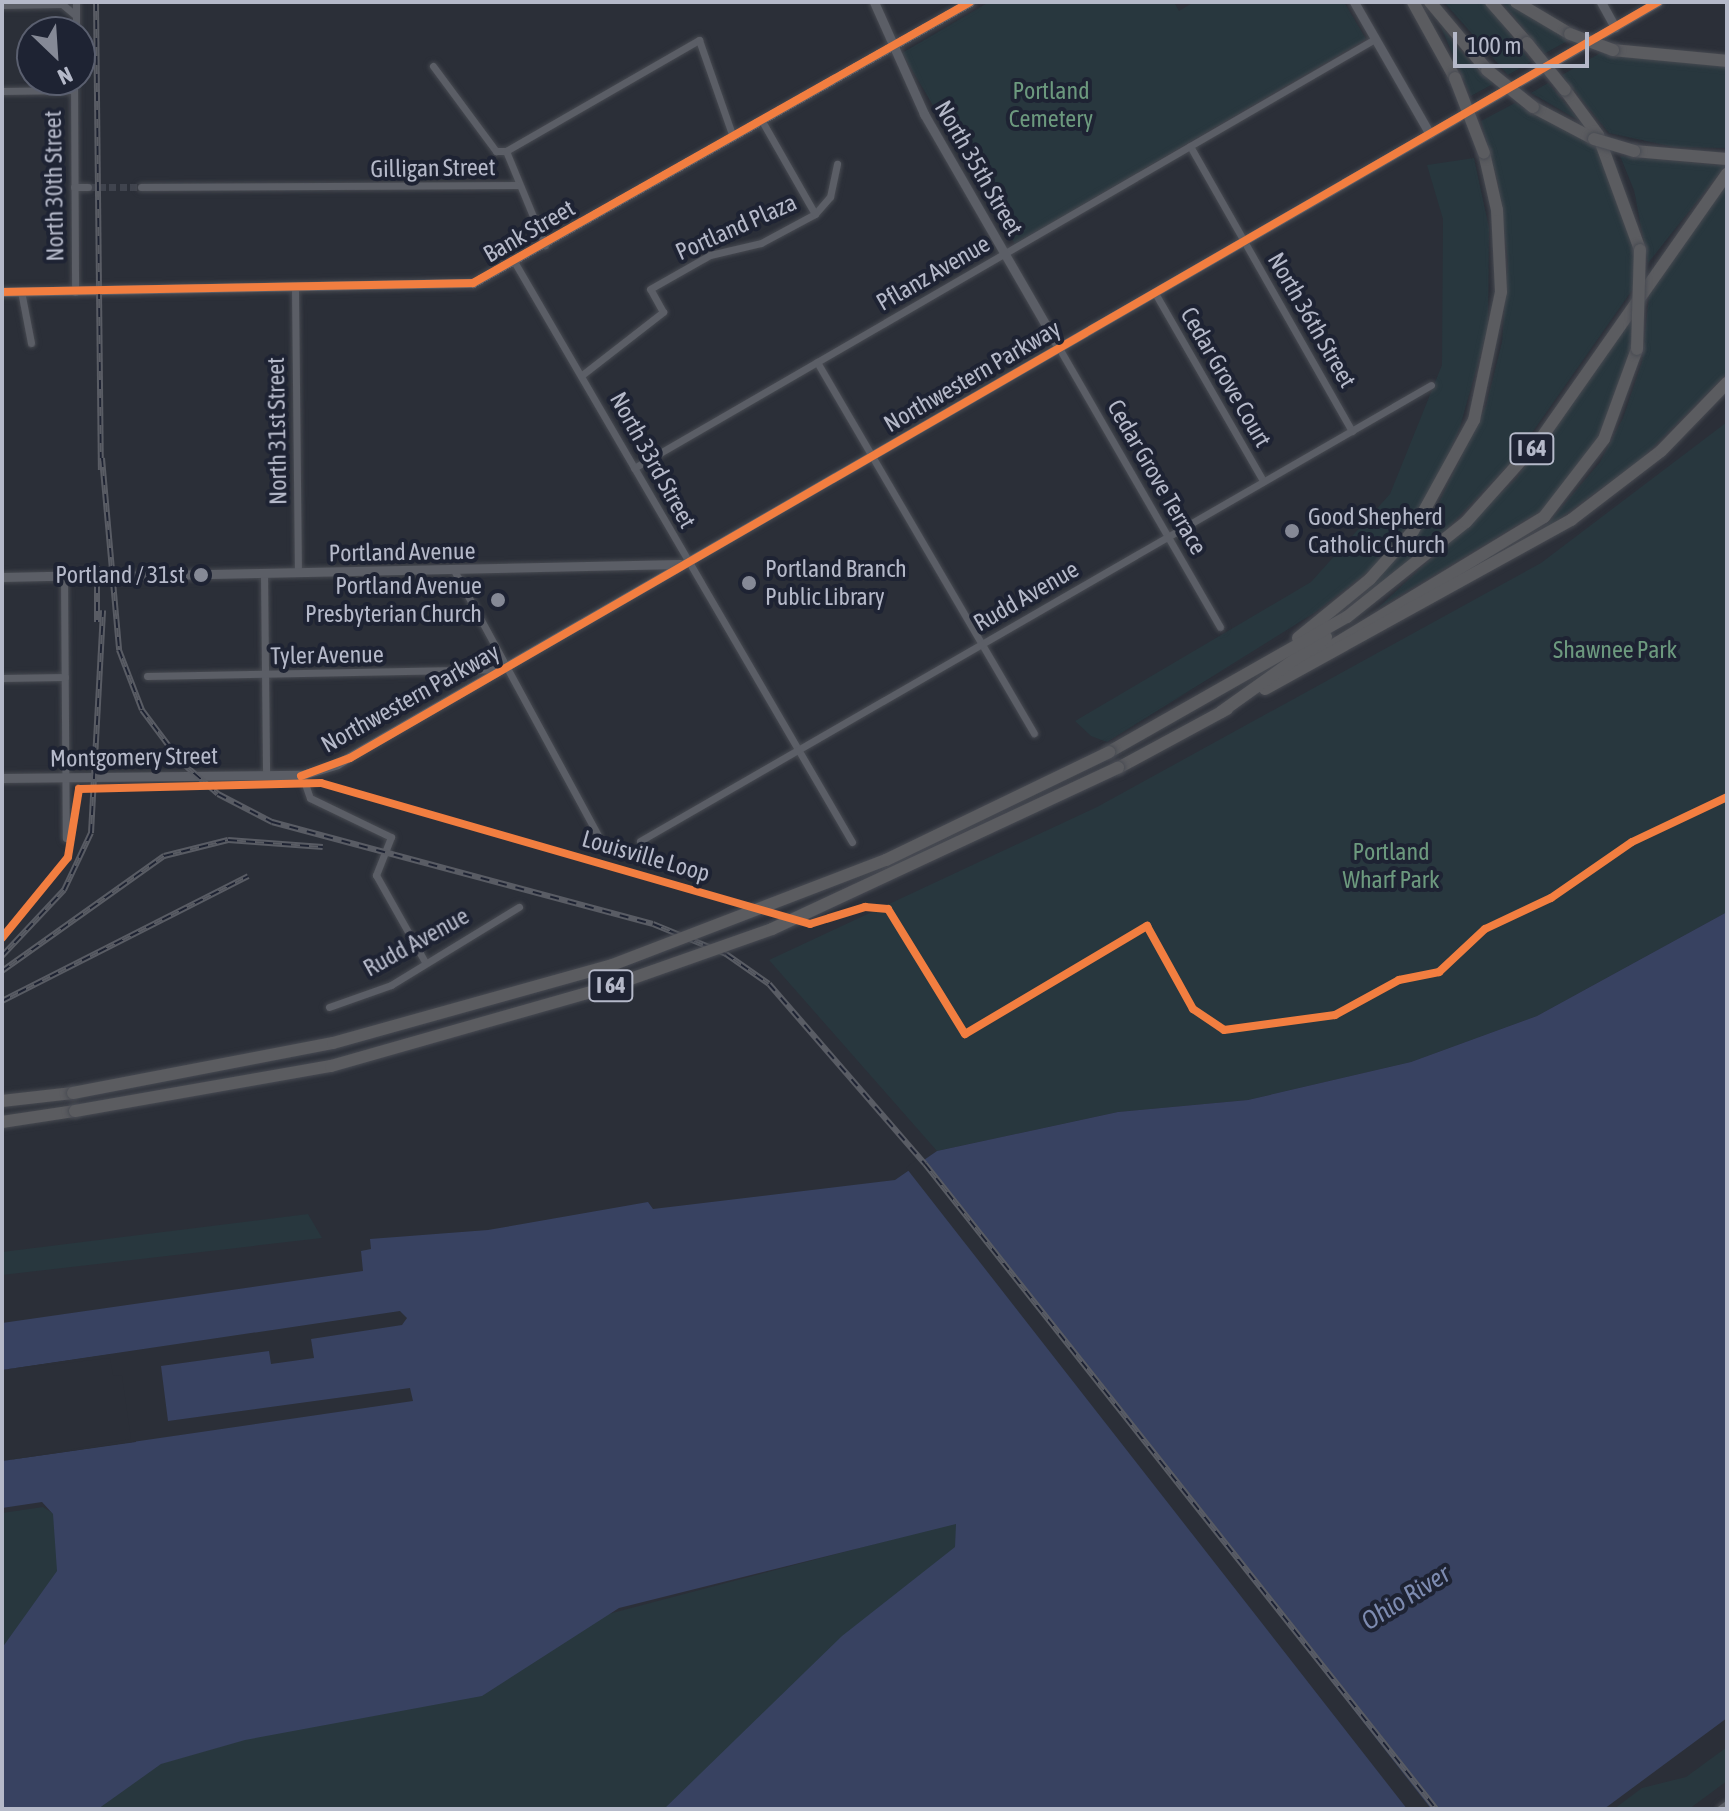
<!DOCTYPE html>
<style>
body{margin:0}
#map{position:relative;width:1729px;height:1811px;overflow:hidden;background:#2b2f38;font-family:"Asap Condensed",sans-serif}
div>[style]{position:absolute}
[style*='--x']{left:calc(var(--x)*1px);top:calc(var(--y)*1px);width:calc(var(--w)*1px);rotate:calc(var(--a)*1deg)}
.green>*{inset:0;background:#28373e}
.water>*{inset:0;background:#384261}
.pier>*{inset:0;background:#2b2f38;transform-origin:0 0}
.minor-tunnel>*{height:7px;margin-top:-3.5px;transform-origin:0;background:repeating-linear-gradient(90deg,#40444e 0 7px,transparent 0 10.5px)}
.tertiary-tunnel>*{height:9px;margin-top:-4.5px;transform-origin:0;background:repeating-linear-gradient(90deg,#40444e 0 9px,transparent 0 13.5px)}
.roads{filter:drop-shadow(0 0 2px #474a51) drop-shadow(0 0 2px #474a51)}
.minor>*{height:7px;margin:-3.5px;padding:0 3.5px;transform-origin:3.5px;border-radius:3.5px;background:#5b5e66}
.tertiary>*{height:9px;margin:-4.5px;padding:0 4.5px;transform-origin:4.5px;border-radius:4.5px;background:#5b5e66}
.motorway>*{height:12px;margin:-6px;padding:0 6px;transform-origin:6px;border-radius:6px;background:#5b5c60}
.rail>*{height:6px;margin-top:-3px;transform-origin:0;background:repeating-linear-gradient(90deg,#1e2333 0 9px,#595c64 0 18px);box-sizing:border-box;border-block:2px solid #595c64}
.bridges{filter:drop-shadow(0 0 2px #484b53) drop-shadow(0 0 2px #484b53)}
.motorway-bridge>*{height:12px;margin:-6px;padding:0 6px;transform-origin:6px;border-radius:6px;background:#5b5c60}
.cycleway>*{height:8px;margin:-4px;padding:0 4px;transform-origin:4px;border-radius:4px;background:#f27e40}
.dots>*{width:22px;height:22px;translate:-50% -50%;box-sizing:border-box;border:4px solid #1e2333;border-radius:50%}
span{translate:-50% -50%;white-space:nowrap;text-align:center;line-height:1.15;-webkit-text-stroke:8px #1e2333;paint-order:stroke}
.shield-label span{padding:2px 6px;background:#1e2333;border:2px solid;border-radius:6px;-webkit-text-stroke-width:0}
.shield-label{font-size:22px;color:#b5b9c9;font-weight:700}
.park-label{font-size:24px;color:#6c997e}
.street-label{font-size:24px;color:#b5b9c9}
.poi-label{font-size:24px;color:#b5b9c9}
.left{translate:0 -50%;text-align:left}
.right{translate:-100% -50%;text-align:right}
.water-label{font-size:26px;color:#7d8bb0;font-style:italic}
.frame{position:absolute;inset:0;border:4px solid #b5b9c9;pointer-events:none}
.north{position:absolute;left:16px;top:16px;width:80px;height:80px;box-sizing:border-box;background:#1e2333;border:2px solid #5a5f6f;border-radius:50%;rotate:155deg;font-size:22px;font-weight:700;line-height:32px;text-align:center;color:#b5b9c9}
.north::after{content:'';display:block;margin:auto;width:28px;height:36px;background:#858996;clip-path:polygon(50% 0,100% 100%,50% 72%,0 100%)}
.scale{position:absolute;left:1453px;top:32px;width:136px;height:36px;box-sizing:border-box;border:4px solid #b5b9c9;border-top:0;padding-left:10px;font-size:24px;line-height:28px;white-space:nowrap;color:#b5b9c9;-webkit-text-stroke:6px #1e2333;paint-order:stroke}
</style>
<div id="map">
<div class="green">
<i style="clip-path:polygon(989px 2px,1174px 2px,1179px 11px,1194px 2px,1344px 2px,1366px 39px,1015px 244px,902px 53px)"></i>
<i style="clip-path:polygon(1444px 2px,1486px 2px,1531px 62px,1508px 75px)"></i>
<i style="clip-path:polygon(1502px 2px,1508px 2px,1569px 40px,1544px 54px)"></i>
<i style="clip-path:polygon(1440px 25px,1472px 64px,1493px 84px,1471px 96px)"></i>
<i style="clip-path:polygon(1602px 52px,1727px 66px,1727px 148px,1674px 147px,1609px 133px,1562px 75px)"></i>
<i style="clip-path:polygon(1548px 83px,1580px 121px,1531px 93px)"></i>
<i style="clip-path:polygon(1515px 103px,1599px 148px,1634px 248px,1635px 286px,1513px 460px,1441px 535px,1359px 600px,1433px 515px,1486px 406px,1502px 342px,1508px 261px,1498px 182px,1481px 121px)"></i>
<i style="clip-path:polygon(1620px 156px,1725px 166px,1648px 263px,1634px 190px)"></i>
<i style="clip-path:polygon(1474px 158px,1489px 228px,1488px 327px,1460px 427px,1430px 497px,1379px 563px,1314px 613px,1107px 742px,1091px 736px,1075px 721px,1311px 582px,1390px 494px,1442px 365px,1443px 219px,1427px 165px)"></i>
<i style="clip-path:polygon(1727px 184px,1727px 373px,1640px 460px,1541px 532px,1600px 462px,1623px 418px,1642px 362px,1650px 287px)"></i>
<i style="clip-path:polygon(1634px 311px,1631px 348px,1599px 436px,1545px 508px,1377px 609px,1516px 479px)"></i>
<i style="clip-path:polygon(1727px 422px,1727px 912px,1537px 1016px,1411px 1062px,1248px 1100px,1118px 1112px,937px 1151px,769px 960px,1097px 807px,1541px 563px)"></i>
<i style="clip-path:polygon(308px 1214px,322px 1238px,2px 1275px,2px 1252px)"></i>
<i style="clip-path:polygon(43px 1507px,54px 1514px,105px 1507px,2px 1673px,2px 1513px)"></i>
<i style="clip-path:polygon(988px 1514px,713px 1809px,98px 1809px,214px 1718px)"></i>
<i style="clip-path:polygon(1727px 1747px,1727px 1781px,1689px 1809px,1614px 1809px,1642px 1788px,1686px 1777px)"></i>
</div>
<div class="water">
<i style="clip-path:polygon(1727px 912px,1727px 1718px,1604px 1809px,664px 1809px,842px 1636px,955px 1547px,956px 1524px,619px 1608px,482px 1696px,245px 1740px,161px 1764px,98px 1809px,2px 1809px,2px 1648px,57px 1571px,53px 1514px,42px 1502px,2px 1508px,2px 1461px,136px 1442px,126px 1372px,113px 1354px,2px 1370px,2px 1323px,363px 1271px,361px 1251px,371px 1249px,370px 1239px,488px 1230px,648px 1202px,653px 1209px,895px 1180px,937px 1151px,1118px 1112px,1248px 1100px,1411px 1062px,1537px 1016px)"></i>
</div>
<div class="pier">
<i style="left:921px;top:1156px;width:834px;height:19px;rotate:52deg"></i>
<i style="clip-path:polygon(400px 1311px,407px 1318px,402px 1325px,311px 1339px,314px 1358px,271px 1364px,269px 1351px,161px 1366px,168px 1421px,410px 1388px,413px 1401px,2px 1461px,131px 1439px,122px 1376px,113px 1375px,110px 1358px,2px 1370px)"></i>
</div>
<div class="minor-tunnel">
<i style="--x:88;--y:187;--w:53;--a:0"></i>
</div>
<div class="tertiary-tunnel">
<i style="--x:93;--y:575;--w:23;--a:2"></i>
</div>
<div class="roads">
<div class="minor">
<i style="--x:2;--y:5;--w:60;--a:-1"></i>
<i style="--x:62;--y:4;--w:16;--a:40"></i>
<i style="--x:76;--y:32;--w:30;--a:-90"></i>
<i style="--x:433;--y:66;--w:106;--a:53.5"></i>
<i style="--x:496;--y:151;--w:10;--a:0"></i>
<i style="--x:74;--y:80;--w:212;--a:89.7"></i>
<i style="--x:2;--y:91;--w:71;--a:-0.8"></i>
<i style="--x:1190;--y:146;--w:328;--a:60.4"></i>
<i style="--x:506;--y:151;--w:223;--a:-29.9"></i>
<i style="--x:699;--y:40;--w:103;--a:70.7"></i>
<i style="--x:506;--y:151;--w:102;--a:67.5"></i>
<i style="--x:74;--y:187;--w:14;--a:0"></i>
<i style="--x:141;--y:187;--w:376;--a:-0.3"></i>
<i style="--x:815;--y:214;--w:23;--a:-49"></i>
<i style="--x:830;--y:197;--w:34;--a:-78"></i>
<i style="--x:515;--y:263;--w:670;--a:59.8"></i>
<i style="--x:295;--y:289;--w:284;--a:89.4"></i>
<i style="--x:21;--y:291;--w:53;--a:79.1"></i>
<i style="--x:1155;--y:293;--w:217;--a:60.1"></i>
<i style="--x:1059;--y:348;--w:322;--a:60"></i>
<i style="--x:817;--y:362;--w:430;--a:59.7"></i>
<i style="--x:582;--y:375;--w:103;--a:-37.9"></i>
<i style="--x:663;--y:312;--w:26;--a:-119"></i>
<i style="--x:650;--y:289;--w:69;--a:-29.5"></i>
<i style="--x:710;--y:255;--w:52;--a:-13.2"></i>
<i style="--x:761;--y:243;--w:61;--a:-28.2"></i>
<i style="--x:815;--y:214;--w:107;--a:-119.7"></i>
<i style="--x:634;--y:468;--w:856;--a:-30.07"></i>
<i style="--x:455;--y:572;--w:299;--a:61.5"></i>
<i style="--x:264;--y:573;--w:203;--a:89.4"></i>
<i style="--x:64;--y:576;--w:262;--a:89.6"></i>
<i style="--x:147;--y:676;--w:350;--a:-1.1"></i>
<i style="--x:2;--y:678;--w:63;--a:-0.9"></i>
<i style="--x:302;--y:775;--w:24;--a:71"></i>
<i style="--x:310;--y:798;--w:90;--a:25.7"></i>
<i style="--x:391;--y:837;--w:41;--a:111.5"></i>
<i style="--x:376;--y:875;--w:100;--a:60.6"></i>
<i style="--x:640;--y:841;--w:913;--a:-29.96"></i>
<i style="--x:329;--y:1007;--w:66;--a:-19.5"></i>
<i style="--x:391;--y:985;--w:150;--a:-31.4"></i>
<i style="--x:1720;--y:1809;--w:9;--a:-36"></i>
</div>
<div class="tertiary">
<i style="--x:874;--y:2;--w:123;--a:65.9"></i>
<i style="--x:924;--y:114;--w:270;--a:60"></i>
<i style="--x:1354;--y:2;--w:152;--a:60.1"></i>
<i style="--x:1601;--y:2;--w:29;--a:61"></i>
<i style="--x:2;--y:292;--w:471;--a:-1.1"></i>
<i style="--x:473;--y:283;--w:571;--a:-29.48"></i>
<i style="--x:116;--y:576;--w:564;--a:-1.22"></i>
<i style="--x:2;--y:577;--w:91;--a:-1.3"></i>
<i style="--x:2;--y:778;--w:300;--a:-0.6"></i>
<i style="--x:302;--y:775;--w:37;--a:-17"></i>
<i style="--x:337;--y:764;--w:1525;--a:-29.98"></i>
</div>
<div class="motorway">
<i style="--x:1413;--y:2;--w:87;--a:61.1"></i>
<i style="--x:1430;--y:2;--w:89;--a:50"></i>
<i style="--x:1491;--y:2;--w:55;--a:48.7"></i>
<i style="--x:1516;--y:2;--w:63;--a:30.7"></i>
<i style="--x:1613;--y:50;--w:115;--a:5.5"></i>
<i style="--x:1565;--y:90;--w:56;--a:53.7"></i>
<i style="--x:1598;--y:135;--w:122;--a:69.9"></i>
<i style="--x:1533;--y:107;--w:69;--a:27.7"></i>
<i style="--x:1634;--y:151;--w:93;--a:4.9"></i>
<i style="--x:1298;--y:638;--w:93;--a:-39.3"></i>
<i style="--x:1370;--y:579;--w:64;--a:-48.1"></i>
<i style="--x:1413;--y:531;--w:127;--a:-61.2"></i>
<i style="--x:1474;--y:420;--w:131;--a:-78.1"></i>
<i style="--x:1501;--y:292;--w:82;--a:-92.8"></i>
<i style="--x:1497;--y:210;--w:58;--a:-102.8"></i>
<i style="--x:1299;--y:666;--w:287;--a:-31.3"></i>
<i style="--x:1544;--y:517;--w:98;--a:-52.4"></i>
<i style="--x:1604;--y:439;--w:96;--a:-69.9"></i>
<i style="--x:1265;--y:689;--w:350;--a:-28.9"></i>
<i style="--x:1571;--y:520;--w:113;--a:-37.5"></i>
<i style="--x:1661;--y:451;--w:95;--a:-45.9"></i>
<i style="--x:1221;--y:712;--w:129;--a:-35.5"></i>
<i style="--x:1109;--y:752;--w:274;--a:-29.6"></i>
<i style="--x:1347;--y:617;--w:152;--a:-38.6"></i>
<i style="--x:1466;--y:522;--w:114;--a:-48.2"></i>
<i style="--x:1542;--y:437;--w:322;--a:-54.9"></i>
<i style="--x:1118;--y:768;--w:124;--a:-28.4"></i>
<i style="--x:2;--y:1101;--w:71;--a:-6.4"></i>
<i style="--x:2;--y:1122;--w:74;--a:-8.6"></i>
</div>
</div>
<div class="rail">
<i style="--x:96;--y:2;--w:468;--a:89.4"></i>
<i style="--x:102;--y:458;--w:193;--a:84.9"></i>
<i style="--x:119;--y:650;--w:64;--a:69"></i>
<i style="--x:142;--y:710;--w:64;--a:53.3"></i>
<i style="--x:180;--y:761;--w:50;--a:41"></i>
<i style="--x:218;--y:794;--w:61;--a:27.4"></i>
<i style="--x:272;--y:822;--w:394;--a:15"></i>
<i style="--x:653;--y:924;--w:79;--a:22.3"></i>
<i style="--x:726;--y:954;--w:52;--a:34.9"></i>
<i style="--x:769;--y:984;--w:238;--a:49.1"></i>
<i style="--x:925;--y:1164;--w:823;--a:51.61"></i>
<i style="--x:97;--y:566;--w:56;--a:90"></i>
<i style="--x:2;--y:956;--w:91;--a:-46.8"></i>
<i style="--x:64;--y:890;--w:63;--a:-64.7"></i>
<i style="--x:91;--y:833;--w:223;--a:-86.9"></i>
<i style="--x:2;--y:971;--w:199;--a:-35.4"></i>
<i style="--x:164;--y:856;--w:66;--a:-14"></i>
<i style="--x:228;--y:840;--w:95;--a:4.2"></i>
<i style="--x:2;--y:1001;--w:276;--a:-26.9"></i>
</div>
<div class="bridges">
<div class="motorway-bridge">
<i style="--x:1570;--y:34;--w:46;--a:20.4"></i>
<i style="--x:1527;--y:43;--w:60;--a:51"></i>
<i style="--x:1487;--y:70;--w:59;--a:38.8"></i>
<i style="--x:1455;--y:78;--w:80;--a:68.9"></i>
<i style="--x:1594;--y:139;--w:42;--a:16.7"></i>
<i style="--x:1637;--y:349;--w:99;--a:-88.3"></i>
<i style="--x:73;--y:1093;--w:265;--a:-10.9"></i>
<i style="--x:333;--y:1043;--w:290;--a:-15.6"></i>
<i style="--x:612;--y:965;--w:293;--a:-21"></i>
<i style="--x:886;--y:860;--w:248;--a:-25.8"></i>
<i style="--x:75;--y:1111;--w:260;--a:-10"></i>
<i style="--x:331;--y:1066;--w:282;--a:-15.9"></i>
<i style="--x:602;--y:989;--w:180;--a:-19.4"></i>
<i style="--x:772;--y:929;--w:382;--a:-25"></i>
</div>
</div>
<div class="cycleway">
<i style="--x:2;--y:292;--w:471;--a:-1.1"></i>
<i style="--x:473;--y:283;--w:571;--a:-29.48"></i>
<i style="--x:301;--y:776;--w:52;--a:-20.2"></i>
<i style="--x:350;--y:758;--w:1511;--a:-30.03"></i>
<i style="--x:2;--y:938;--w:104;--a:-50.8"></i>
<i style="--x:68;--y:857;--w:69;--a:-80.8"></i>
<i style="--x:79;--y:789;--w:242;--a:-1.4"></i>
<i style="--x:321;--y:783;--w:509;--a:16.08"></i>
<i style="--x:810;--y:924;--w:58;--a:-17.2"></i>
<i style="--x:865;--y:907;--w:23;--a:5"></i>
<i style="--x:888;--y:909;--w:147;--a:58.4"></i>
<i style="--x:965;--y:1034;--w:212;--a:-30.7"></i>
<i style="--x:1147;--y:926;--w:95;--a:61"></i>
<i style="--x:1193;--y:1009;--w:37;--a:34"></i>
<i style="--x:1224;--y:1030;--w:112;--a:-7.7"></i>
<i style="--x:1335;--y:1015;--w:73;--a:-28.7"></i>
<i style="--x:1399;--y:980;--w:41;--a:-11.3"></i>
<i style="--x:1439;--y:972;--w:63;--a:-43.1"></i>
<i style="--x:1485;--y:929;--w:73;--a:-25.2"></i>
<i style="--x:1551;--y:898;--w:98;--a:-34.7"></i>
<i style="--x:1632;--y:842;--w:105;--a:-25.3"></i>
</div>
<div class="dots">
<i style="left:1292px;top:531px;background:#858996"></i>
<i style="left:201px;top:575px;background:#858996"></i>
<i style="left:749px;top:583px;background:#858996"></i>
<i style="left:498px;top:600px;background:#858996"></i>
</div>
<div class="shield-label">
<span style="left:1532px;top:449px">I 64</span>
<span style="left:611px;top:986px">I 64</span>
</div>
<div class="park-label">
<span style="left:1051px;top:105px">Portland<br>Cemetery</span>
<span style="left:1615px;top:650px">Shawnee Park</span>
<span style="left:1391px;top:866px">Portland<br>Wharf Park</span>
</div>
<div class="street-label">
<span style="left:433px;top:168px;rotate:-1deg">Gilligan Street</span>
<span style="left:979px;top:168px;rotate:60deg">North 35th Street</span>
<span style="left:54px;top:186px;rotate:-91deg">North 30th Street</span>
<span style="left:736px;top:227px;rotate:-24deg">Portland Plaza</span>
<span style="left:529px;top:231px;rotate:-30deg">Bank Street</span>
<span style="left:933px;top:273px;rotate:-30deg">Pflanz Avenue</span>
<span style="left:1312px;top:320px;rotate:60deg">North 36th Street</span>
<span style="left:972px;top:376px;rotate:-30deg">Northwestern Parkway</span>
<span style="left:1226px;top:377px;rotate:60deg">Cedar Grove Court</span>
<span style="left:277px;top:431px;rotate:-91deg">North 31st Street</span>
<span style="left:653px;top:460px;rotate:61deg">North 33rd Street</span>
<span style="left:1157px;top:477px;rotate:60deg">Cedar Grove Terrace</span>
<span style="left:402px;top:552px;rotate:-1deg">Portland Avenue</span>
<span style="left:1026px;top:596px;rotate:-30deg">Rudd Avenue</span>
<span style="left:327px;top:655px;rotate:-1deg">Tyler Avenue</span>
<span style="left:410px;top:698px;rotate:-29deg">Northwestern Parkway</span>
<span style="left:134px;top:757px;rotate:-1deg">Montgomery Street</span>
<span style="left:646px;top:856px;rotate:16deg">Louisville Loop</span>
<span style="left:416px;top:942px;rotate:-29deg">Rudd Avenue</span>
</div>
<div class="poi-label">
<span class="left" style="left:1308px;top:531px">Good Shepherd<br>Catholic Church</span>
<span class="left" style="left:765px;top:583px">Portland Branch<br>Public Library</span>
<span class="right" style="left:185px;top:575px">Portland / 31st</span>
<span class="right" style="left:482px;top:600px">Portland Avenue<br>Presbyterian Church</span>
</div>
<div class="water-label">
<span style="left:1406px;top:1598px;rotate:-32deg">Ohio River</span>
</div>
<div class="frame"></div>
<div class="north">N</div>
<div class="scale">100 m</div>
</div>
